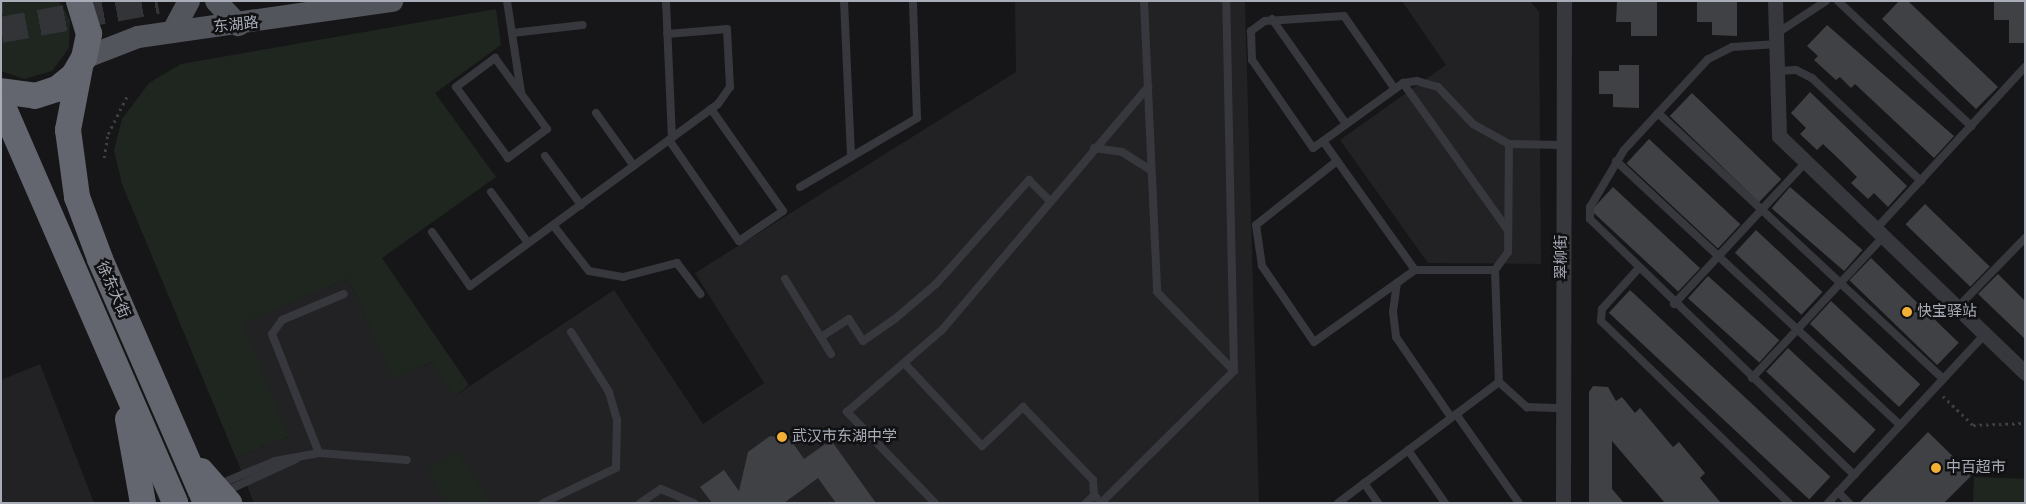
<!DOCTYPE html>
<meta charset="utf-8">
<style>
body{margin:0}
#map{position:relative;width:2026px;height:504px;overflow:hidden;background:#161618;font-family:"Varela Round","Noto Sans SC",sans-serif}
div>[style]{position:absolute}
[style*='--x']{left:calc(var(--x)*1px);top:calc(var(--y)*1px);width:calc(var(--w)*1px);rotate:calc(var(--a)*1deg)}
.built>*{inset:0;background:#222225}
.green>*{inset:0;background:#1e261f;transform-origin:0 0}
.building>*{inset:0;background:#404145;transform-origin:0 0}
.highway-tunnel>*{height:26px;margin-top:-13px;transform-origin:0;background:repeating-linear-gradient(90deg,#333438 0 26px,transparent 0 39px)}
.path>*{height:2.5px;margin-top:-1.25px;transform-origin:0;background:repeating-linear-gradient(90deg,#3d3f44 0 2.5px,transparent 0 6.5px)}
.lane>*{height:8px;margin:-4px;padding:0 4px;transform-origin:4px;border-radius:4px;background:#37383d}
.street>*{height:15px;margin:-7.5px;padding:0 7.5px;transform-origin:7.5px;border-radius:7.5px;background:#37383d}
.primary>*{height:22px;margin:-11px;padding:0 11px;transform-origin:11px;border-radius:11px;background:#53555c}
.highway>*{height:26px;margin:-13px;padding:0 13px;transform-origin:13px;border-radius:13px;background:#63666e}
.dots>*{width:14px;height:14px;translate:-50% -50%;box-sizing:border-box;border:2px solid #111113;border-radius:50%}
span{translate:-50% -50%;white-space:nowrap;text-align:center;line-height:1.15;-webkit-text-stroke:5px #111113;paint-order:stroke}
.street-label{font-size:15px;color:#a8adb8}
.poi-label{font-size:15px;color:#a8adb8}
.left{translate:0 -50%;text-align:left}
.frame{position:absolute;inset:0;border:2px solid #a8adb8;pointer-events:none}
</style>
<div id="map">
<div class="built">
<i style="clip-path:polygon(1015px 1px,1245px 1px,1259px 503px,254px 503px,236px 458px,289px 436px,241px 323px,348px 279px,394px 379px,433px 362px,455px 396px,614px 290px,703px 424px,764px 383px,695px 273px,1016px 72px)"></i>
<i style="clip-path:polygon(1402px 1px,1530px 1px,1539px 12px,1541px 264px,1428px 263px,1340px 140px,1446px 65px)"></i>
<i style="clip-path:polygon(40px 364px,94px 503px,1px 503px,1px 380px)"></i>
</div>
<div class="green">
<i style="clip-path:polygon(1px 1px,58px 1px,63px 7px,70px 20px,69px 48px,52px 71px,24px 79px,1px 71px)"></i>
<i style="clip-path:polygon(496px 9px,501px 45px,435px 93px,496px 177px,382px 258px,469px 385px,455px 396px,432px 362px,394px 380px,348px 279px,242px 323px,289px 436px,236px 458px,122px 184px,114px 150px,122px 119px,149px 83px,181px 64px)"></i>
<i style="clip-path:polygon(456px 450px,491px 503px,447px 503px,426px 470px)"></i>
<i style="left:1974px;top:477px;width:51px;height:26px;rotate:2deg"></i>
</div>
<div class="building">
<i style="clip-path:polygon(1617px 1px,1657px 1px,1657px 36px,1631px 36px,1631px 22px,1616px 22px)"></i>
<i style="clip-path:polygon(1697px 1px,1737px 1px,1737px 36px,1712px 35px,1712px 22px,1697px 22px)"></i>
<i style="clip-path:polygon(1899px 1px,1908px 1px,1998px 87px,1976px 109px,1882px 19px)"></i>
<i style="clip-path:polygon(1994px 1px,2025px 1px,2025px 43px,2009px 43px,2009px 20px,1994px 20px)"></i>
<i style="clip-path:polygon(1827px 25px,1954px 136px,1934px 158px,1855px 84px,1851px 88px,1840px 77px,1836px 80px,1814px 60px,1818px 56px,1807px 46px)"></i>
<i style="clip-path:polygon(1619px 65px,1639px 65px,1639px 108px,1613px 107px,1613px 94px,1599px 94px,1599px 71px,1619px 71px)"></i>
<i style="clip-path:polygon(1810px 92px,1907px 186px,1888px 207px,1874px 193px,1868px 199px,1851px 183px,1857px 177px,1842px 162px,1823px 144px,1817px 150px,1800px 134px,1806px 128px,1791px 113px)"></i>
<i style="left:1692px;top:93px;width:124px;height:32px;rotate:44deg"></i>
<i style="left:1649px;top:139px;width:125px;height:33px;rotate:43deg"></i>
<i style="left:1613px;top:187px;width:119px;height:32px;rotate:43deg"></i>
<i style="left:1790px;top:187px;width:96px;height:28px;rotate:41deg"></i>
<i style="left:1925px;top:204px;width:90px;height:28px;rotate:44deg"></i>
<i style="left:1756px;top:230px;width:91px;height:31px;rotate:43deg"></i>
<i style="left:1871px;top:258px;width:122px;height:31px;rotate:44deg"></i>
<i style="clip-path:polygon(1998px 274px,2025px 301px,2025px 339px,1978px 294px)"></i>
<i style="left:1708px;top:276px;width:96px;height:30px;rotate:42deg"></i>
<i style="left:1630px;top:290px;width:274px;height:31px;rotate:43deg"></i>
<i style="left:1831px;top:301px;width:122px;height:31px;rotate:43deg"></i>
<i style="left:1788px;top:348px;width:120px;height:32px;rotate:43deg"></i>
<i style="clip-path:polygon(1593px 386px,1608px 387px,1616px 401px,1622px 397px,1635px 413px,1640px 408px,1673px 447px,1679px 442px,1705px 473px,1700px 478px,1721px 503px,1665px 503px,1612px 441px,1612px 489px,1624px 503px,1589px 503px,1589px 392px)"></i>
<i style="clip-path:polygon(1928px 432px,1972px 475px,1944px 503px,1859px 503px)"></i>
<i style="clip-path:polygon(770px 436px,790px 439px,804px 459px,831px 440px,876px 503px,836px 503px,818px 478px,784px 503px,712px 503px,700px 487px,724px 470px,739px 491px,748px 452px)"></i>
</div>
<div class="highway-tunnel">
<i style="--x:1;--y:1;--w:2;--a:0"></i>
<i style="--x:1;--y:30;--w:159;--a:-10.5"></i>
</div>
<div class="path">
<i style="--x:104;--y:158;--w:24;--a:-81"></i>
<i style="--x:108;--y:134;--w:45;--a:-63.4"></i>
<i style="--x:1943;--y:396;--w:42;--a:44"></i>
<i style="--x:1973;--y:425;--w:52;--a:-2.2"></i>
</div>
<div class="lane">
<i style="--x:507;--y:1;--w:92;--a:81.3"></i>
<i style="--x:666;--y:1;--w:137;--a:87.5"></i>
<i style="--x:844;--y:1;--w:156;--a:87.4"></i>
<i style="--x:1144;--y:1;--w:291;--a:87.4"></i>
<i style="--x:1157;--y:292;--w:110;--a:45.7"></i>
<i style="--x:1838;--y:1;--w:183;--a:43.2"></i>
<i style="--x:1272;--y:19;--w:128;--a:54.8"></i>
<i style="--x:1779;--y:32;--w:56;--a:-33.4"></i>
<i style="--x:512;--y:33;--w:71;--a:-6.4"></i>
<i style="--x:1777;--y:44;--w:45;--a:176.2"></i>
<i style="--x:1732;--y:47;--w:27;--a:153"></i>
<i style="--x:1708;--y:59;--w:124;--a:132.7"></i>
<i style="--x:1624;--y:150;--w:66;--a:120.8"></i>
<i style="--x:1590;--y:207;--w:12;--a:90"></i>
<i style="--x:1590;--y:219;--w:368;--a:44.1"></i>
<i style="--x:495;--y:58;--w:88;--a:53.8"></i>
<i style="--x:547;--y:129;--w:49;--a:143.4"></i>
<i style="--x:508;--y:158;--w:88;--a:-126.2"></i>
<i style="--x:456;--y:87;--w:49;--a:-36.6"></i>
<i style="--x:1777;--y:71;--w:19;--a:-3"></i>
<i style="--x:1796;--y:70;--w:18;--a:27"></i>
<i style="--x:1812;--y:78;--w:150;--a:43.4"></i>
<i style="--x:1403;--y:83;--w:181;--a:54.5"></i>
<i style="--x:596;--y:113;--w:65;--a:54.4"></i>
<i style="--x:1658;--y:113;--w:390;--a:43"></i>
<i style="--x:669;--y:140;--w:123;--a:55.3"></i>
<i style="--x:739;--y:241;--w:53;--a:-34.3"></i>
<i style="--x:783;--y:211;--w:125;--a:-125.2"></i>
<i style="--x:1323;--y:141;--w:12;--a:145"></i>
<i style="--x:1313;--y:148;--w:107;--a:-124.7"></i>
<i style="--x:1252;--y:60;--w:29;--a:-92"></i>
<i style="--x:1251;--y:31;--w:17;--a:-36"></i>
<i style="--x:1265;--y:21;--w:79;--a:-3.6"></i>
<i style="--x:1344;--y:16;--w:89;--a:55.1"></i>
<i style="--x:1562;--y:145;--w:53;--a:-178.9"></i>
<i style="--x:1509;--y:144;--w:108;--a:90.5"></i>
<i style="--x:1508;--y:252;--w:22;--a:126"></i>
<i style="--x:1495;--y:270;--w:112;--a:88"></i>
<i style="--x:1499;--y:382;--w:38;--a:42"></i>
<i style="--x:1527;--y:407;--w:36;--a:2"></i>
<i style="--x:1094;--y:148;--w:28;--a:8"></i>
<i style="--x:1122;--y:152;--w:34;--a:32"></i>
<i style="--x:545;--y:156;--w:61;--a:53.7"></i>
<i style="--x:1337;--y:161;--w:103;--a:141.7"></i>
<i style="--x:1256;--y:225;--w:41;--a:81.7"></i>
<i style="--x:1262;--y:266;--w:92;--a:55.6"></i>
<i style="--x:1314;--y:342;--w:124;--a:-35.5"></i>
<i style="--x:1616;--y:161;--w:388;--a:42.9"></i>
<i style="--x:800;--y:187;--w:136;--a:-30.5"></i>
<i style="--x:917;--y:118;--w:117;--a:-92"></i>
<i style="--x:491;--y:192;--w:63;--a:54"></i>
<i style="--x:553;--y:225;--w:58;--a:52"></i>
<i style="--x:589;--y:271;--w:35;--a:10"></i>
<i style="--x:623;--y:277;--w:56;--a:-14.5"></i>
<i style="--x:677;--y:263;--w:39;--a:53"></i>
<i style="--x:1875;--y:230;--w:222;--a:-47.4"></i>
<i style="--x:432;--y:232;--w:66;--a:54.9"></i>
<i style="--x:470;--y:286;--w:308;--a:-36.3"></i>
<i style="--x:718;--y:104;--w:21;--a:-55"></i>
<i style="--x:730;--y:87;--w:58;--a:-93"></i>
<i style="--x:727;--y:29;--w:60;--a:175.2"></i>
<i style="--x:1638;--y:269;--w:54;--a:132"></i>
<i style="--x:1602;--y:309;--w:12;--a:95"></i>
<i style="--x:1601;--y:321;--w:262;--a:44.1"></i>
<i style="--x:1495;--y:270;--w:80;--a:180"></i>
<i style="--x:1415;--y:270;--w:158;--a:-125.5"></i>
<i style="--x:1323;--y:141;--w:99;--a:-35.9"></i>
<i style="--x:1403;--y:83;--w:14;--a:-8"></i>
<i style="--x:1417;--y:81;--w:22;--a:16"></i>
<i style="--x:1438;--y:87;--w:51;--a:46.6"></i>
<i style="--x:1473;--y:124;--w:41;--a:29.1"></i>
<i style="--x:785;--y:279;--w:88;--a:58.5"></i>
<i style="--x:1397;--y:283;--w:29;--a:98"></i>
<i style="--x:1393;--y:312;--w:25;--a:83"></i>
<i style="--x:1396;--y:337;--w:97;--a:55.5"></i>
<i style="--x:1674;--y:304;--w:192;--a:-47.1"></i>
<i style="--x:1957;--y:308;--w:98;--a:-45.8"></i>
<i style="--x:821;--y:337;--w:33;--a:-33"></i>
<i style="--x:849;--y:319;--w:26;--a:58"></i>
<i style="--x:863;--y:341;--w:40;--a:-34.9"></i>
<i style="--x:896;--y:318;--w:52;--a:-40.4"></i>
<i style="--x:936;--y:284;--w:140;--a:-48.2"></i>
<i style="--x:1029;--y:180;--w:28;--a:45"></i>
<i style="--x:904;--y:363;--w:114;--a:46.8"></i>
<i style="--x:982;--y:446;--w:57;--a:-43.6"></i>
<i style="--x:1023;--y:407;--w:101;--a:46.2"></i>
<i style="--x:1093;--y:480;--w:15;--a:86"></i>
<i style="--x:1752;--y:378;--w:192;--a:-47.1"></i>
<i style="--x:1456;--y:414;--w:109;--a:54.7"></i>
<i style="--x:1408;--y:450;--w:65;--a:55.1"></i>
<i style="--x:319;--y:453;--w:128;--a:-111.6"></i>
<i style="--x:272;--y:334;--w:17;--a:-54"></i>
<i style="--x:282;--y:320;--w:67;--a:-22.8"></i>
<i style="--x:1364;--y:483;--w:24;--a:55"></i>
<i style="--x:220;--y:484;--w:60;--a:-22.7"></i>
<i style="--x:275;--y:461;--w:45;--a:-10.3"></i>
<i style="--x:319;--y:453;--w:88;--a:4.5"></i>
<i style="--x:224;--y:492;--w:79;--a:-24.6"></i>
<i style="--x:1838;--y:492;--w:16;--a:45"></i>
<i style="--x:1102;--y:502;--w:186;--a:-44.8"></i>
<i style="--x:1234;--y:371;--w:370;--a:-91.2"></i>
<i style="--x:543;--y:503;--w:81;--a:-25.6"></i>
<i style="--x:616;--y:468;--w:48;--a:-88.8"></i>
<i style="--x:617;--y:420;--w:29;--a:-106"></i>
<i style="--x:609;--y:392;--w:71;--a:-122.3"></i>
<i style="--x:640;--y:503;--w:25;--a:-34"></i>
<i style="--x:661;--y:489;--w:36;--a:23"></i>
<i style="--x:935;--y:503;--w:127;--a:-134"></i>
<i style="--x:847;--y:412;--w:125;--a:-40.8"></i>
<i style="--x:942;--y:330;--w:319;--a:-49.7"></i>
<i style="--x:1086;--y:503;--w:11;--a:-45"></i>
<i style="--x:1094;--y:495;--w:4;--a:45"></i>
<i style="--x:1338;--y:503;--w:201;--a:-36.9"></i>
<i style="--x:1828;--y:503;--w:229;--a:-47.1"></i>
</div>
<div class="street">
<i style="--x:1775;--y:1;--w:135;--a:88.3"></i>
<i style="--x:1779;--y:136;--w:342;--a:43.9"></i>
<i style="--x:1563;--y:503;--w:502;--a:-89.89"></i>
</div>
<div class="primary">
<i style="--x:216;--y:1;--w:33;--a:47"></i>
<i style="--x:173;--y:31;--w:34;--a:-62"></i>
<i style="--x:84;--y:58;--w:58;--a:-21.3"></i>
<i style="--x:138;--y:37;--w:257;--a:-8.1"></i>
</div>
<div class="highway">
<i style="--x:80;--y:67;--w:64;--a:100.8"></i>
<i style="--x:68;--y:130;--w:68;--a:82.3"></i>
<i style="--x:77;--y:197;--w:66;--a:69.6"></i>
<i style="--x:100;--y:259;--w:266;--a:66.5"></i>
<i style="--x:1;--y:91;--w:34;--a:8"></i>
<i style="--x:35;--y:96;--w:23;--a:-18"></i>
<i style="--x:57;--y:89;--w:22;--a:-39"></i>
<i style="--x:74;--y:75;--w:20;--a:-60"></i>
<i style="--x:84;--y:58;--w:25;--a:-78"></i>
<i style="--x:89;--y:34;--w:34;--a:-107"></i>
<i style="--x:1;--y:102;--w:437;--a:66.5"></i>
<i style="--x:128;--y:419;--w:85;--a:79.9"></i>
<i style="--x:201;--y:471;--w:43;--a:48.8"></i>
</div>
<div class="dots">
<i style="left:1907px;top:312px;background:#f2b134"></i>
<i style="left:782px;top:437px;background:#f2b134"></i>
<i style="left:1936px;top:468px;background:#f2b134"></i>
</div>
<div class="street-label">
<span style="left:236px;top:25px;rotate:-6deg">东湖路</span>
<span style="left:1562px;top:257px;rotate:-90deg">翠柳街</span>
<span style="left:113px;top:290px;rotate:66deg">徐东大街</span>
</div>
<div class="poi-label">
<span class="left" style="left:1917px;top:312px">快宝驿站</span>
<span class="left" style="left:792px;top:437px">武汉市东湖中学</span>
<span class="left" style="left:1946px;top:468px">中百超市</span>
</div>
<div class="frame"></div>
</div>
